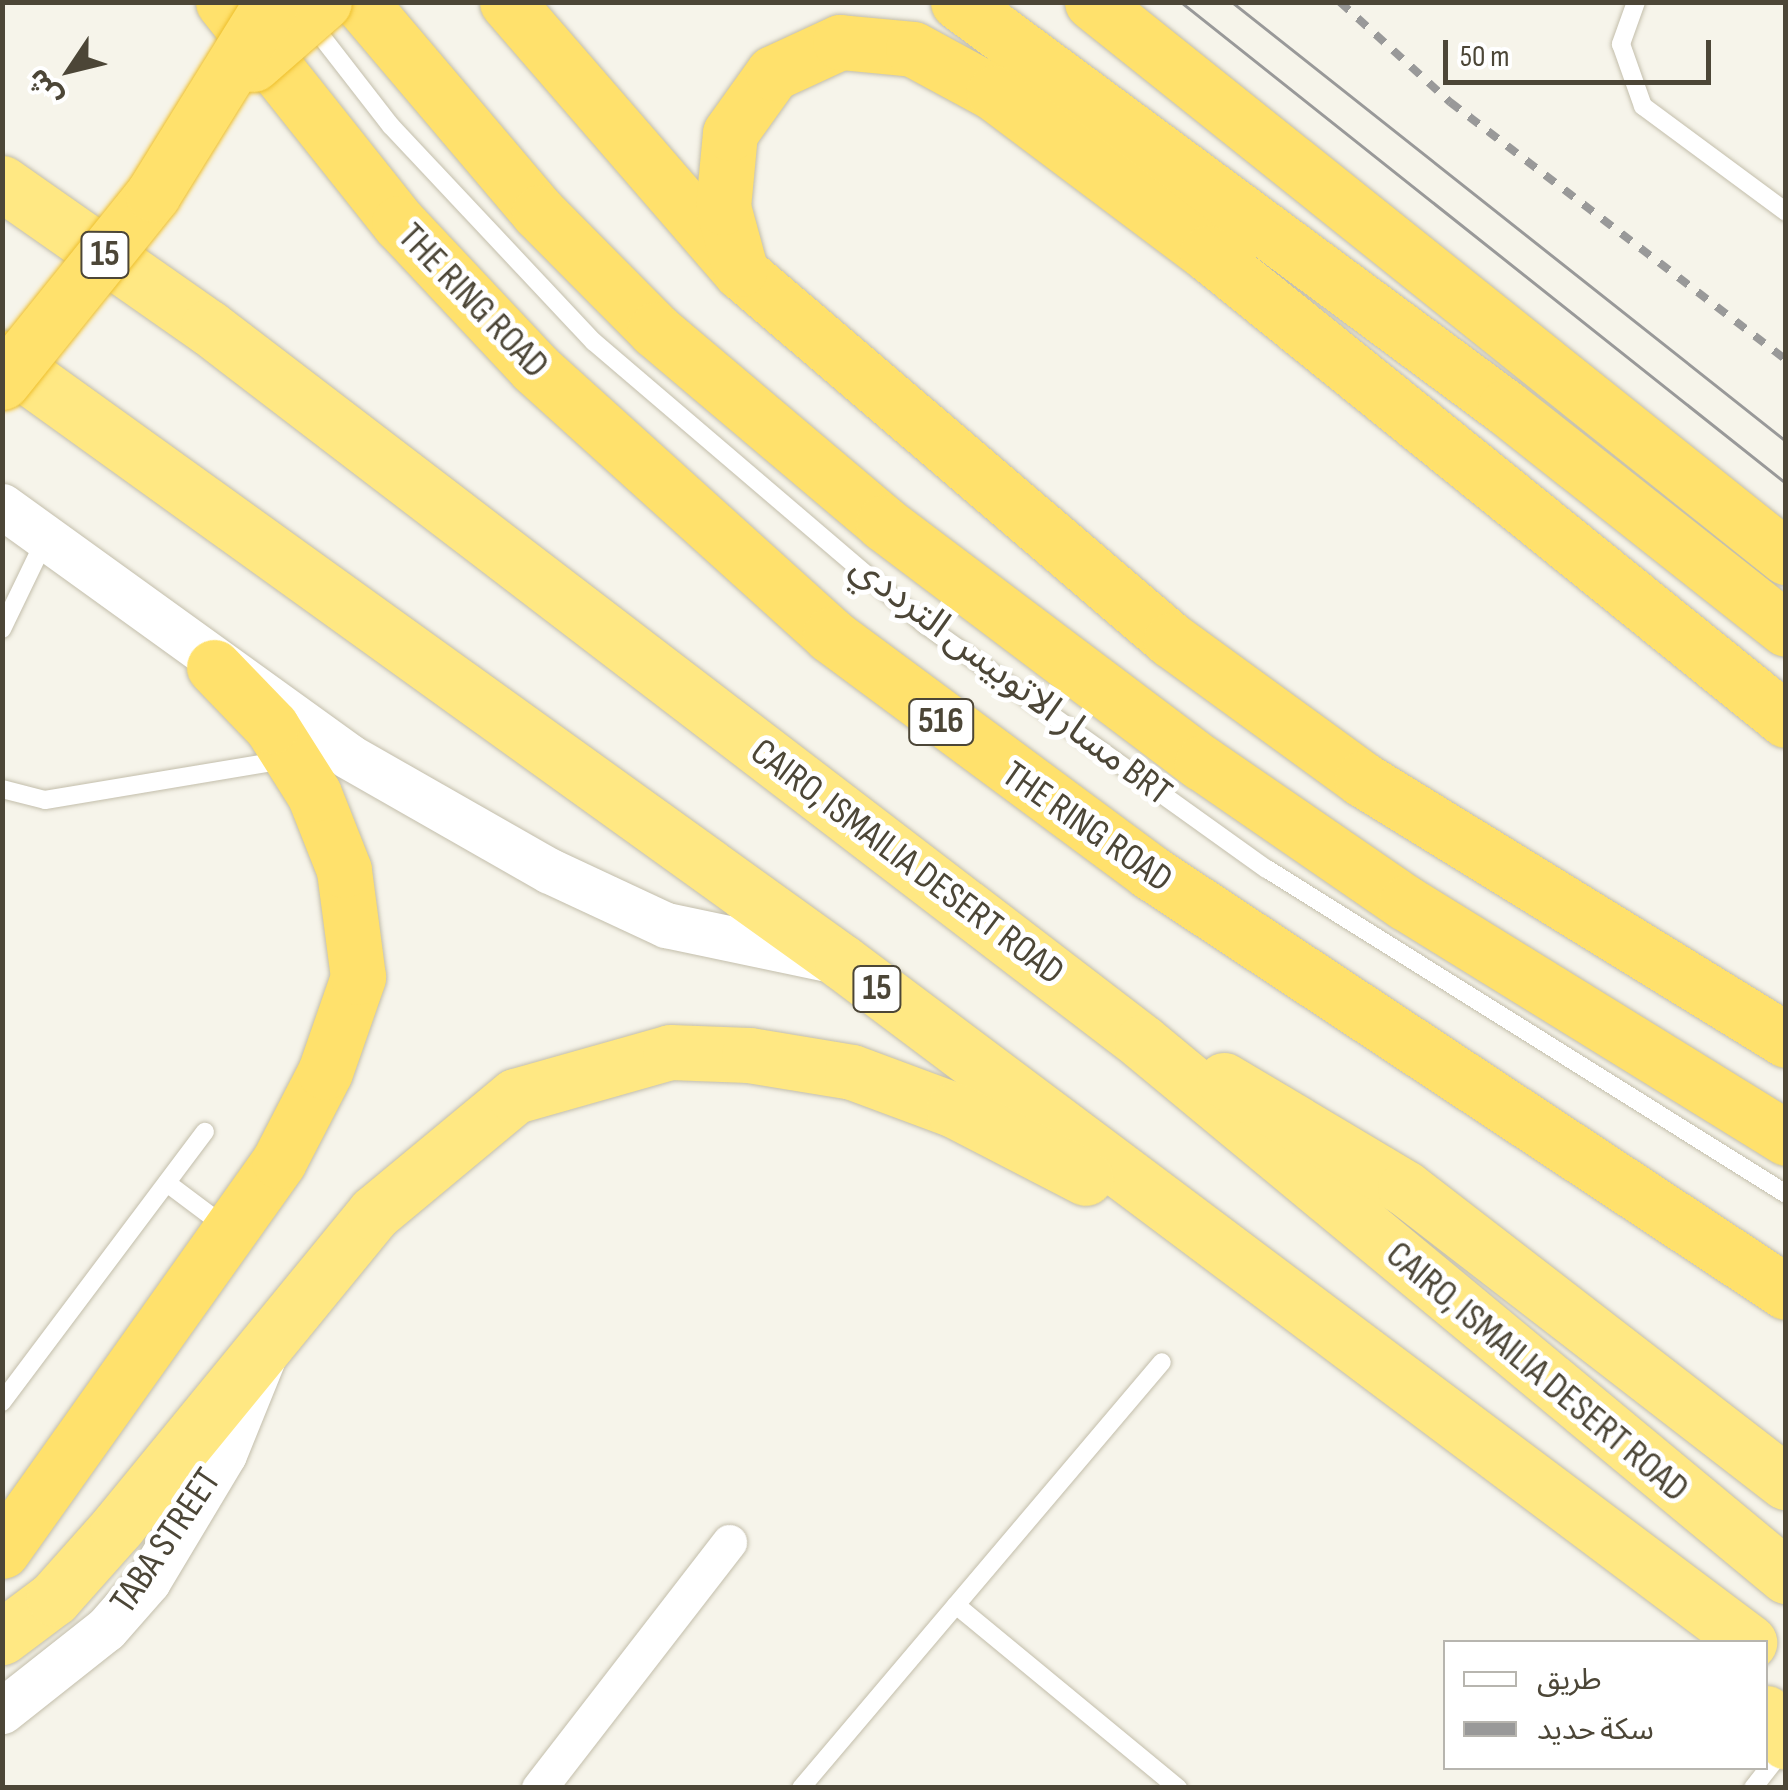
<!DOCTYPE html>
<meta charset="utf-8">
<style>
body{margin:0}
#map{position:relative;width:1788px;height:1790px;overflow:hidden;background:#f6f4ea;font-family:"Sofia Sans Condensed","Noto Sans Arabic",sans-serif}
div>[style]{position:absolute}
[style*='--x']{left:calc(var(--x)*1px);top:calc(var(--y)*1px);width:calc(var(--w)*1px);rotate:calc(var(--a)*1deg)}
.roads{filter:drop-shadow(0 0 2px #c3beab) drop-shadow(0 0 2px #c3beab)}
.service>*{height:18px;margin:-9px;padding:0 9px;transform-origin:9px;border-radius:9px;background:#fff}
.minor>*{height:35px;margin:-17.5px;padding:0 17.5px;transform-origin:17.5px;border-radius:17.5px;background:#fff}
.tertiary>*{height:45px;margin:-22.5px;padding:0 22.5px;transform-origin:22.5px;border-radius:22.5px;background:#fff}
.trunk>*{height:55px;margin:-27.5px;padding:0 27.5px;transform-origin:27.5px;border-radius:27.5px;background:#ffe883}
.motorway>*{height:55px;margin:-27.5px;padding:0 27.5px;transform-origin:27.5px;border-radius:27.5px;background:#ffe16c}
.tram>*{height:2.5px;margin:-1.25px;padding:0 1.25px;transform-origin:1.25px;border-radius:1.25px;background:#999}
.rail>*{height:8px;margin-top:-4px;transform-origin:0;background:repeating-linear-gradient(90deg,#999 0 12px,transparent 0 24px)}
.bridges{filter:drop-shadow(0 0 2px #eebf2c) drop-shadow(0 0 2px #eebf2c)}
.motorway-bridge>*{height:55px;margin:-27.5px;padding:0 27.5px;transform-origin:27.5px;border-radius:27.5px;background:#ffe16c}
span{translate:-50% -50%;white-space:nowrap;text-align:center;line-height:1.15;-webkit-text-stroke:10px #fff;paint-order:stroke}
.shield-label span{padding:2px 8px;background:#fff;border:2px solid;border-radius:8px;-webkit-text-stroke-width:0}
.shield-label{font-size:35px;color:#4c4637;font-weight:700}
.street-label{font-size:38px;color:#4c4637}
.frame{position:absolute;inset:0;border:5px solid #4c4637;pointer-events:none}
.legend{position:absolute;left:1443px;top:1640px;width:325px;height:130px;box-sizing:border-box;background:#fff;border:2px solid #b7b5af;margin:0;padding:12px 18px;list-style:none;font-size:30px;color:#4c4637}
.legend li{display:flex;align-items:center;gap:20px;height:50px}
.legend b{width:50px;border:2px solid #b7b5af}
.north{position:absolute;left:20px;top:20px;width:100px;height:100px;-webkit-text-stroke:8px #fff;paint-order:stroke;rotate:235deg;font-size:28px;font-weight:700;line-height:40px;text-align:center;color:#4c4637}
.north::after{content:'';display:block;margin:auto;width:35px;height:45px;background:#4c4637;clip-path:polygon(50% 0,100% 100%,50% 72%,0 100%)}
.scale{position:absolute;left:1443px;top:40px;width:268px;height:45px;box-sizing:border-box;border:5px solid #4c4637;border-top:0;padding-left:12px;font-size:30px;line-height:35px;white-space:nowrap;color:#4c4637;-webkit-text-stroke:8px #fff;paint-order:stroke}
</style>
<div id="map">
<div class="roads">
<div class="service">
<i style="--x:1636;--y:2;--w:45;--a:109.7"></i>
<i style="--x:1621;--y:44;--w:66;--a:70.5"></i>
<i style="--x:1643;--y:106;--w:178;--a:36.5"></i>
<i style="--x:311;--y:23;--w:130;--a:52.2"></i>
<i style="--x:391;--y:126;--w:296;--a:46.8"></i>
<i style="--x:594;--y:342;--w:438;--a:40.5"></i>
<i style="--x:927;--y:626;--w:418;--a:35.6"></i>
<i style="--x:1267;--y:869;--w:612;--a:32.05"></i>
<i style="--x:2;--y:629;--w:99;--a:-64.2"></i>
<i style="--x:2;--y:789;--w:44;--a:14.3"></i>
<i style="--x:45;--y:800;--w:242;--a:-9.5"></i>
<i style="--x:167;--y:1183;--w:75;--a:36.9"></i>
<i style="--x:2;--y:1402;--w:338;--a:-53.1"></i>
<i style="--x:956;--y:1605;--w:288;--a:39.5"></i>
<i style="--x:801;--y:1788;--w:558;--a:-49.72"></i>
<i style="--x:1753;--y:1788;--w:52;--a:-52"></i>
</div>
<div class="minor">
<i style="--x:539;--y:1788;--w:311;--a:-52.3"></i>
</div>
<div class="tertiary">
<i style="--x:2;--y:506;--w:427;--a:35.8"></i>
<i style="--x:348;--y:756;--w:232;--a:29.7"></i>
<i style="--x:550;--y:871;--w:128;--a:25"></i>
<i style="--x:666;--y:925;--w:180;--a:11.9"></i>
<i style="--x:2;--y:1711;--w:132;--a:-38.3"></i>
<i style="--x:106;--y:1629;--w:64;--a:-48.8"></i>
<i style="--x:148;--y:1581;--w:148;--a:-59.1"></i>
<i style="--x:224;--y:1454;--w:104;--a:-67.9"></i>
</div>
<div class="trunk">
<i style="--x:2;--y:183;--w:251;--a:35"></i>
<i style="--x:208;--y:327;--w:1176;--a:37.43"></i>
<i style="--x:1142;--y:1042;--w:837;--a:39.67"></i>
<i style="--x:2;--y:358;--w:1035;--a:35.72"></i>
<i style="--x:842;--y:962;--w:1134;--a:36.86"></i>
<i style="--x:1224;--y:1080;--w:211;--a:30.8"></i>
<i style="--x:1405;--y:1188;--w:481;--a:37.7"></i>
<i style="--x:2;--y:1637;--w:65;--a:-36.9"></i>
<i style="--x:54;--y:1598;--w:95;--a:-48.4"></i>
<i style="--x:117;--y:1527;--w:406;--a:-50.7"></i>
<i style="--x:374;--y:1213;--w:183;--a:-39.7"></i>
<i style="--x:515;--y:1096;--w:161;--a:-15.8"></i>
<i style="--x:670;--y:1052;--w:79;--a:2.2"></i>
<i style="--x:749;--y:1055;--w:104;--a:9.4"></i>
<i style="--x:852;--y:1072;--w:109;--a:20.4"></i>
<i style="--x:954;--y:1110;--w:148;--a:27.3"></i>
<i style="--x:1766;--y:1713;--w:35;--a:55"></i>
</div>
<div class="motorway">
<i style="--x:223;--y:2;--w:283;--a:51.5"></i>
<i style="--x:399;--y:223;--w:199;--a:46.8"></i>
<i style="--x:535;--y:368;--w:398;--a:42.1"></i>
<i style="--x:830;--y:635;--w:398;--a:36.5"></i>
<i style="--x:1150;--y:872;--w:762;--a:33.44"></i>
<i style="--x:360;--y:2;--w:277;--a:49.7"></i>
<i style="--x:539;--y:213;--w:165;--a:45.2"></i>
<i style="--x:655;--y:330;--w:299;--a:40.2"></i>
<i style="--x:883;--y:523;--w:399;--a:37"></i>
<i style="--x:1202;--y:763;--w:247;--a:34.5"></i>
<i style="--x:1406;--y:903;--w:447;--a:31.7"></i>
<i style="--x:507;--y:2;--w:357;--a:49.1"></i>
<i style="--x:741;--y:272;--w:566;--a:40.56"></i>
<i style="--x:1171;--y:640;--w:236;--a:36"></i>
<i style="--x:1362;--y:779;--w:498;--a:31.6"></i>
<i style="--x:958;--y:2;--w:681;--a:36.52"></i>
<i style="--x:1505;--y:407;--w:358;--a:38.3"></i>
<i style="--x:1092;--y:2;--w:889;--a:38.65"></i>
<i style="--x:740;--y:269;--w:64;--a:-105.3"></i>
<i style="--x:723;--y:207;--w:74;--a:-84.6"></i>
<i style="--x:730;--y:133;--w:74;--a:-54.4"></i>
<i style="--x:773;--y:73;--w:74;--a:-24.8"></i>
<i style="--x:840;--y:42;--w:73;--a:5.5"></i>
<i style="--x:913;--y:49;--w:92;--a:28.5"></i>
<i style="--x:994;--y:93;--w:266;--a:36.9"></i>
<i style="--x:1207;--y:253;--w:744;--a:38.89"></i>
<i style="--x:2;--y:1551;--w:478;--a:-54.6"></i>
<i style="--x:279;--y:1161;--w:100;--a:-62.7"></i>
<i style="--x:325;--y:1072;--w:101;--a:-70.8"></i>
<i style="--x:358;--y:977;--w:108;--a:-97.5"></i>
<i style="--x:344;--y:870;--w:82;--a:-111.5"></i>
<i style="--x:314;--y:794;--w:80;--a:-122.3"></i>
<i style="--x:271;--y:726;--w:82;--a:-134"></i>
</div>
</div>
<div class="tram">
<i style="--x:1181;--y:2;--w:773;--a:38.49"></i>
<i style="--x:1232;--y:2;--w:707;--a:38.39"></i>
</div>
<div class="rail">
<i style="--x:1340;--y:2;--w:149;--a:42.3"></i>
<i style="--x:1450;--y:102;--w:424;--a:37.5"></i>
</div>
<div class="bridges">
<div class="motorway-bridge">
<i style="--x:253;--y:64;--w:94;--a:-41.1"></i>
<i style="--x:2;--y:382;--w:241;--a:-51.2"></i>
<i style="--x:153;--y:194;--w:226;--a:-58.2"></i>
</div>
</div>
<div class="shield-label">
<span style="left:105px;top:255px">15</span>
<span style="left:941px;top:722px">516</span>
<span style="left:877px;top:989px">15</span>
</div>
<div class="street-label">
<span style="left:473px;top:301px;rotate:46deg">THE RING ROAD</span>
<span style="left:1011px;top:680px;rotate:37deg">مسار الاتوبيس الترددي BRT</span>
<span style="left:1087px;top:827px;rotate:35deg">THE RING ROAD</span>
<span style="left:907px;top:862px;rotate:37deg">CAIRO, ISMAILIA DESERT ROAD</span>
<span style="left:1537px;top:1372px;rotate:40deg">CAIRO, ISMAILIA DESERT ROAD</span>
<span style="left:166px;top:1541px;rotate:-56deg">TABA STREET</span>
</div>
<div class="frame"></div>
<ul class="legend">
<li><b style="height:12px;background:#fff"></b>طريق</li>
<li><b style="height:12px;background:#999"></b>سكة حديد</li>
</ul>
<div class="north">ش</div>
<div class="scale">50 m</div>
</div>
